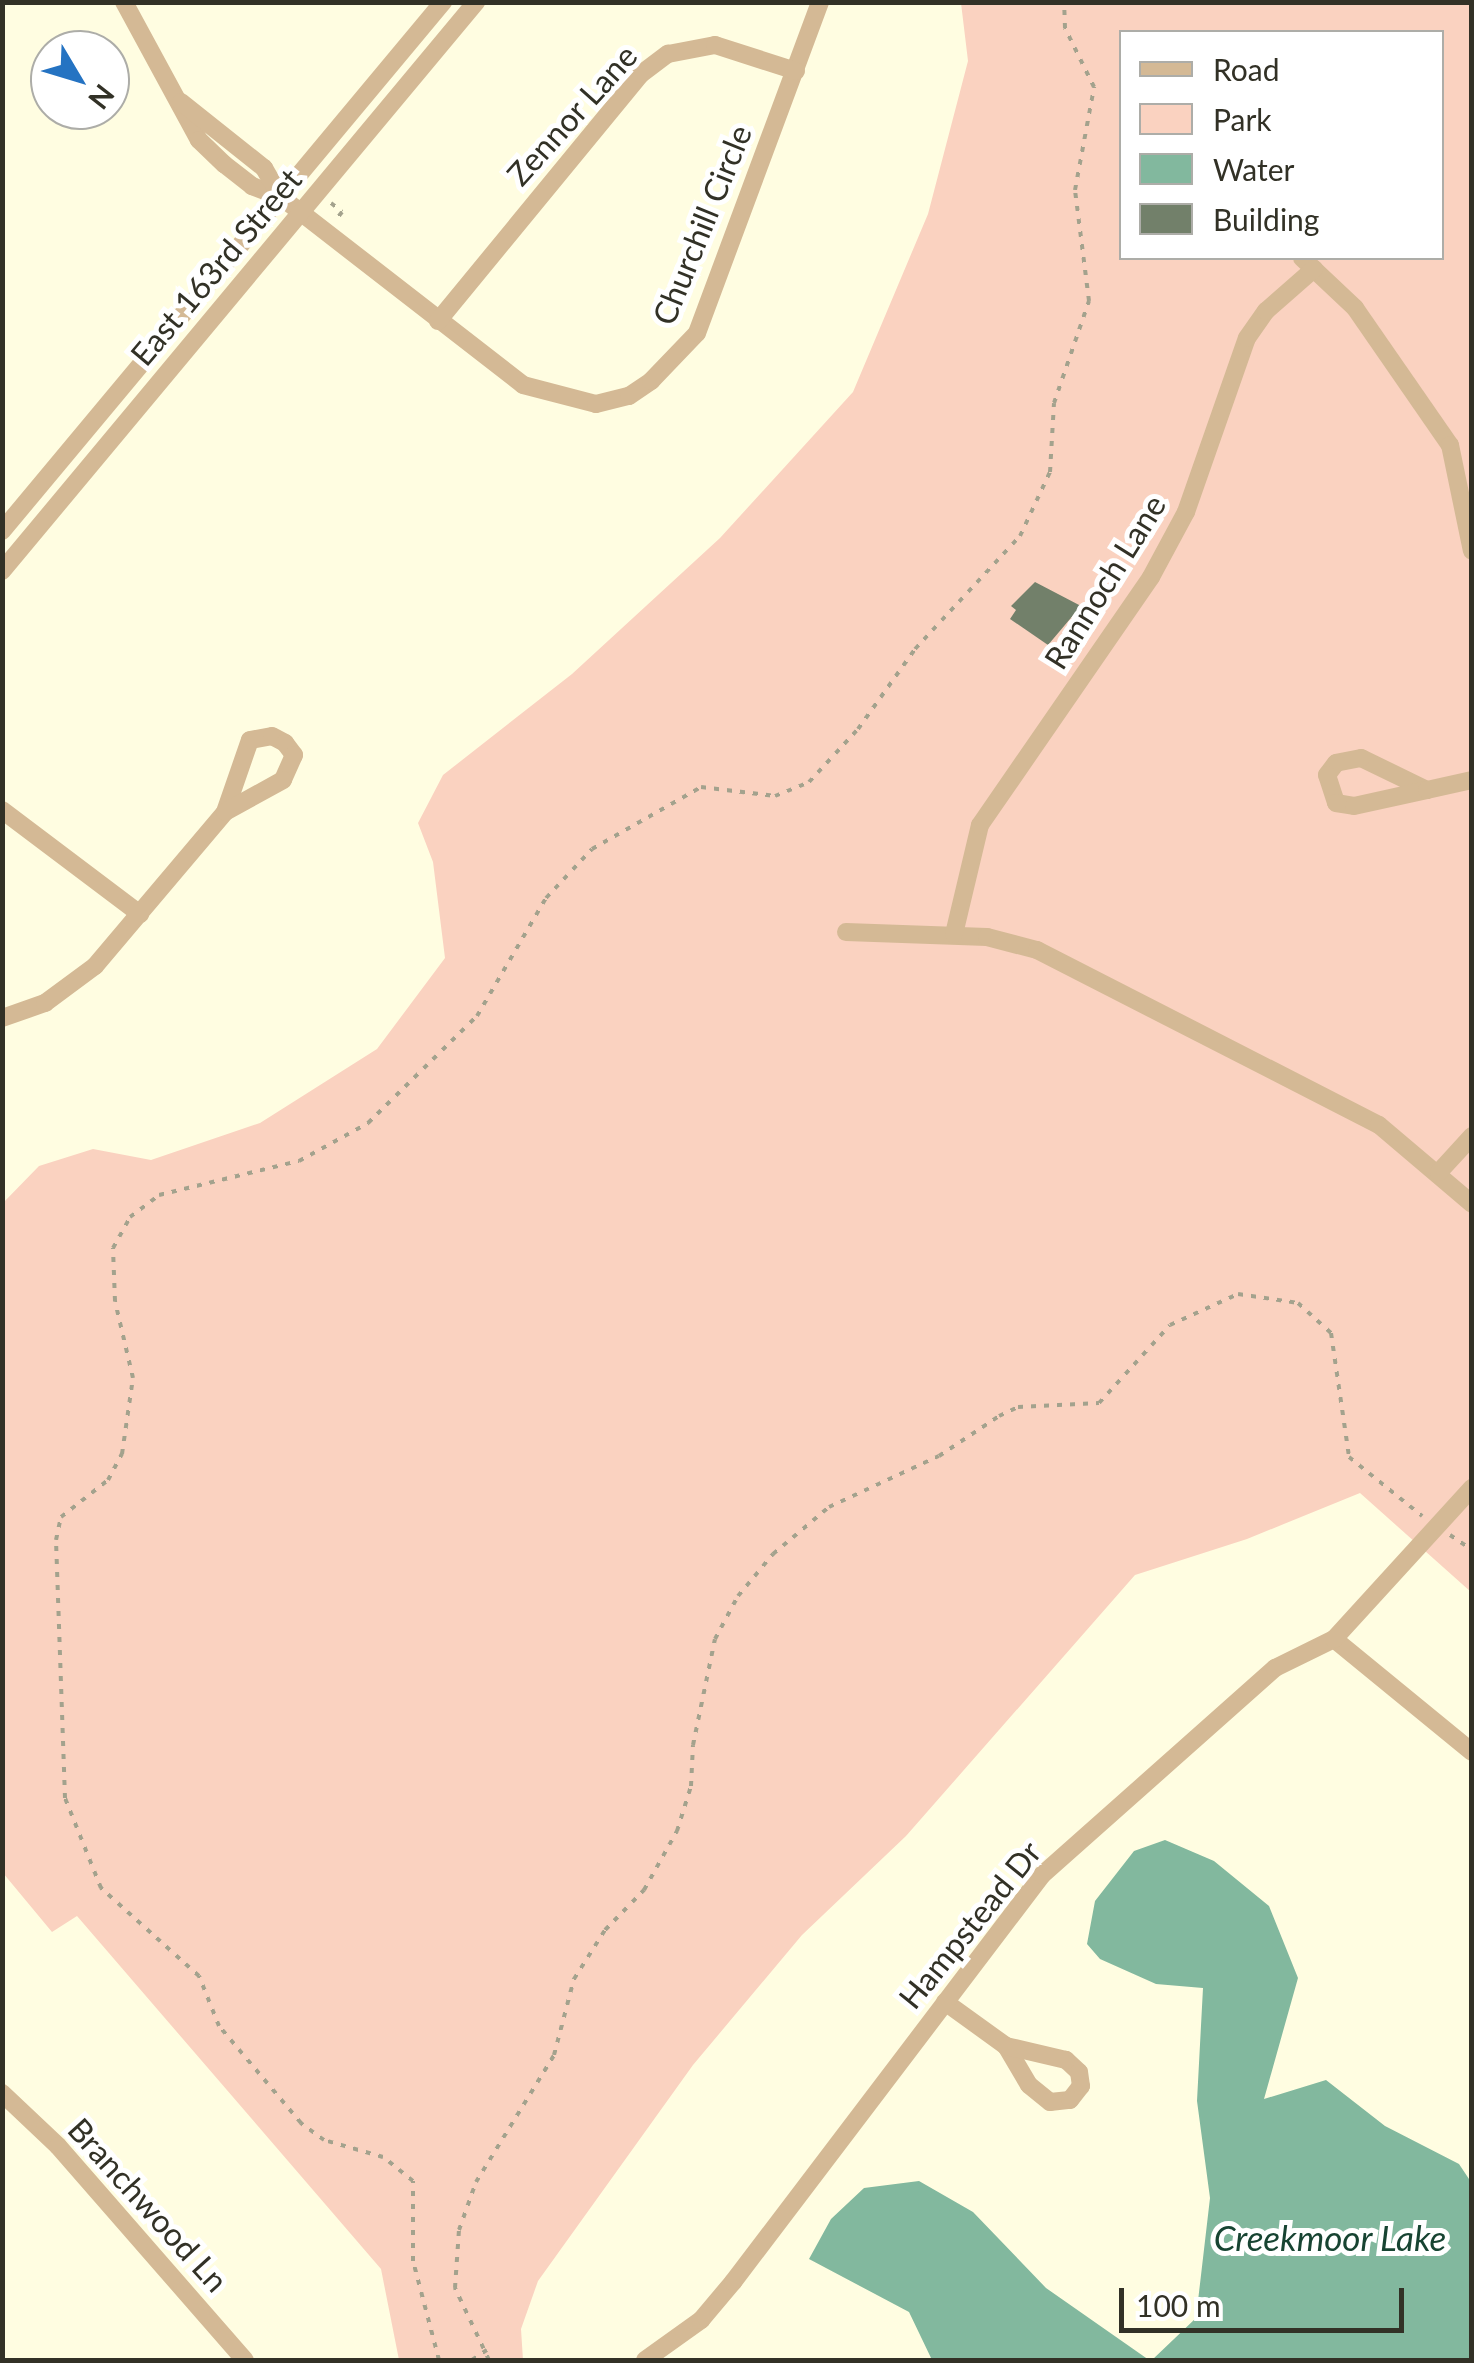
<!DOCTYPE html>
<style>
body{margin:0}
#map{position:relative;width:1474px;height:2363px;overflow:hidden;background:#fffde1;font-family:Lato,sans-serif}
div>[style]{position:absolute}
[style*='--x']{left:calc(var(--x)*1px);top:calc(var(--y)*1px);width:calc(var(--w)*1px);rotate:calc(var(--a)*1deg)}
.green>*{inset:0;background:#fad2c0}
.water>*{inset:0;background:#82b89e}
.building>*{inset:0;background:#72806a}
.path>*{height:4px;margin-top:-2px;transform-origin:0;background:repeating-linear-gradient(90deg,#a3a28d 0 5px,transparent 0 13px)}
.minor>*{height:18px;margin:-9px;padding:0 9px;transform-origin:9px;border-radius:9px;background:#d4b995}
span{translate:-50% -50%;white-space:nowrap;text-align:center;line-height:1.15;-webkit-text-stroke:10px #fff;paint-order:stroke}
.street-label{font-size:32px;color:#323126}
.water-label{font-size:35px;color:#174432;font-style:italic}
.frame{position:absolute;inset:0;border:5px solid #323126;pointer-events:none}
.legend{position:absolute;left:1119px;top:30px;width:325px;height:230px;box-sizing:border-box;background:#fff;border:2px solid #adada8;margin:0;padding:12px 18px;list-style:none;font-size:30px;color:#323126}
.legend li{display:flex;align-items:center;gap:20px;height:50px}
.legend b{width:50px;border:2px solid #adada8}
.north{position:absolute;left:30px;top:30px;width:100px;height:100px;box-sizing:border-box;background:#fff;border:2px solid #adada8;border-radius:50%;rotate:128deg;font-size:28px;font-weight:700;line-height:40px;text-align:center;color:#323126}
.north::after{content:'';display:block;margin:auto;width:35px;height:45px;background:#2573c2;clip-path:polygon(50% 0,100% 100%,50% 72%,0 100%)}
.scale{position:absolute;left:1119px;top:2288px;width:285px;height:45px;box-sizing:border-box;border:5px solid #323126;border-top:0;padding-left:12px;font-size:30px;line-height:35px;white-space:nowrap;color:#323126;-webkit-text-stroke:8px #fff;paint-order:stroke}
</style>
<div id="map">
<div class="green">
<i style="clip-path:polygon(evenodd,961px 3px,1471px 3px,1471px 1592px,1360px 1493px,1247px 1539px,1135px 1575px,906px 1836px,802px 1935px,693px 2065px,538px 2281px,521px 2329px,523px 2360px,399px 2360px,381px 2269px,77px 1916px,52px 1932px,3px 1873px,2px 1204px,39px 1166px,93px 1149px,151px 1160px,260px 1123px,377px 1049px,445px 958px,433px 862px,418px 823px,443px 775px,572px 674px,720px 538px,853px 392px,928px 214px,968px 61px,961px 3px,1122px 32px,1442px 32px,1442px 258px,1122px 258px,1122px 32px)"></i>
</div>
<div class="water">
<i style="clip-path:polygon(1165px 1840px,1214px 1861px,1269px 1906px,1298px 1978px,1264px 2099px,1326px 2080px,1385px 2126px,1459px 2164px,1471px 2182px,1471px 2360px,1152px 2360px,1196px 2318px,1210px 2198px,1197px 2101px,1203px 1988px,1156px 1984px,1100px 1959px,1087px 1944px,1095px 1901px,1134px 1851px)"></i>
<i style="clip-path:polygon(919px 2181px,973px 2212px,1046px 2288px,1149px 2360px,932px 2360px,909px 2312px,809px 2259px,831px 2219px,864px 2188px)"></i>
</div>
<div class="building">
<i style="clip-path:polygon(1035px 582px,1081px 606px,1048px 645px,1010px 619px,1016px 610px,1011px 606px)"></i>
</div>
<div class="path">
<i style="--x:331;--y:203;--w:14;--a:39"></i>
<i style="--x:342;--y:212;--w:6;--a:129"></i>
<i style="--x:1450;--y:1535;--w:27;--a:34"></i>
<i style="--x:439;--y:2360;--w:102;--a:-104.7"></i>
<i style="--x:413;--y:2261;--w:80;--a:-90"></i>
<i style="--x:413;--y:2181;--w:38;--a:-141"></i>
<i style="--x:383;--y:2157;--w:61;--a:-163.9"></i>
<i style="--x:324;--y:2140;--w:29;--a:-144"></i>
<i style="--x:301;--y:2123;--w:127;--a:-130.2"></i>
<i style="--x:219;--y:2026;--w:54;--a:-111.8"></i>
<i style="--x:199;--y:1976;--w:132;--a:-138.1"></i>
<i style="--x:101;--y:1888;--w:97;--a:-111.8"></i>
<i style="--x:65;--y:1798;--w:258;--a:-92"></i>
<i style="--x:56;--y:1540;--w:24;--a:-78"></i>
<i style="--x:61;--y:1517;--w:60;--a:-38.2"></i>
<i style="--x:108;--y:1480;--w:30;--a:-62"></i>
<i style="--x:122;--y:1454;--w:77;--a:-81.8"></i>
<i style="--x:133;--y:1378;--w:79;--a:-103.2"></i>
<i style="--x:115;--y:1301;--w:53;--a:-92.2"></i>
<i style="--x:113;--y:1248;--w:35;--a:-61"></i>
<i style="--x:130;--y:1217;--w:36;--a:-37"></i>
<i style="--x:159;--y:1195;--w:144;--a:-13.7"></i>
<i style="--x:299;--y:1161;--w:79;--a:-28.8"></i>
<i style="--x:368;--y:1123;--w:153;--a:-44.5"></i>
<i style="--x:477;--y:1016;--w:137;--a:-59.7"></i>
<i style="--x:546;--y:898;--w:67;--a:-46.8"></i>
<i style="--x:592;--y:849;--w:125;--a:-29.6"></i>
<i style="--x:701;--y:787;--w:75;--a:6.9"></i>
<i style="--x:775;--y:796;--w:37;--a:-22"></i>
<i style="--x:809;--y:782;--w:72;--a:-47.2"></i>
<i style="--x:858;--y:729;--w:98;--a:-54.5"></i>
<i style="--x:915;--y:649;--w:154;--a:-47.1"></i>
<i style="--x:1020;--y:536;--w:71;--a:-64.9"></i>
<i style="--x:1050;--y:472;--w:69;--a:-86.7"></i>
<i style="--x:1054;--y:403;--w:108;--a:-71.1"></i>
<i style="--x:1089;--y:301;--w:112;--a:-97.2"></i>
<i style="--x:1075;--y:190;--w:105;--a:-79.5"></i>
<i style="--x:1094;--y:87;--w:66;--a:-116.2"></i>
<i style="--x:1065;--y:28;--w:26;--a:-92"></i>
<i style="--x:472;--y:2360;--w:18;--a:-34"></i>
<i style="--x:489;--y:2360;--w:80;--a:-115.3"></i>
<i style="--x:455;--y:2288;--w:58;--a:-86.1"></i>
<i style="--x:459;--y:2230;--w:51;--a:-70.5"></i>
<i style="--x:476;--y:2182;--w:149;--a:-58.4"></i>
<i style="--x:554;--y:2055;--w:79;--a:-75.3"></i>
<i style="--x:574;--y:1979;--w:58;--a:-57.7"></i>
<i style="--x:605;--y:1930;--w:56;--a:-45.7"></i>
<i style="--x:644;--y:1890;--w:68;--a:-60.8"></i>
<i style="--x:677;--y:1831;--w:47;--a:-72.7"></i>
<i style="--x:691;--y:1786;--w:41;--a:-87.2"></i>
<i style="--x:693;--y:1745;--w:108;--a:-78.3"></i>
<i style="--x:715;--y:1639;--w:49;--a:-61.9"></i>
<i style="--x:738;--y:1596;--w:55;--a:-50.2"></i>
<i style="--x:773;--y:1554;--w:73;--a:-40"></i>
<i style="--x:829;--y:1507;--w:121;--a:-24.9"></i>
<i style="--x:939;--y:1456;--w:72;--a:-33.7"></i>
<i style="--x:999;--y:1416;--w:21;--a:-25"></i>
<i style="--x:1018;--y:1407;--w:81;--a:-2.8"></i>
<i style="--x:1099;--y:1403;--w:105;--a:-47.7"></i>
<i style="--x:1170;--y:1325;--w:75;--a:-24.5"></i>
<i style="--x:1238;--y:1294;--w:61;--a:8.5"></i>
<i style="--x:1298;--y:1303;--w:45;--a:42.3"></i>
<i style="--x:1331;--y:1333;--w:125;--a:81.7"></i>
<i style="--x:1349;--y:1457;--w:94;--a:38.9"></i>
</div>
<div class="minor">
<i style="--x:124;--y:2;--w:157;--a:61.5"></i>
<i style="--x:199;--y:140;--w:35;--a:44"></i>
<i style="--x:224;--y:164;--w:36;--a:38"></i>
<i style="--x:252;--y:186;--w:31;--a:21"></i>
<i style="--x:281;--y:197;--w:306;--a:37.8"></i>
<i style="--x:523;--y:385;--w:75;--a:14.6"></i>
<i style="--x:596;--y:404;--w:34;--a:-14"></i>
<i style="--x:629;--y:396;--w:27;--a:-34"></i>
<i style="--x:651;--y:381;--w:66;--a:-46.2"></i>
<i style="--x:697;--y:333;--w:353;--a:-69.6"></i>
<i style="--x:181;--y:102;--w:106;--a:38.5"></i>
<i style="--x:264;--y:168;--w:34;--a:60"></i>
<i style="--x:1302;--y:258;--w:73;--a:43.3"></i>
<i style="--x:1355;--y:308;--w:167;--a:55.3"></i>
<i style="--x:1450;--y:445;--w:108;--a:78.3"></i>
<i style="--x:438;--y:321;--w:320;--a:-50.6"></i>
<i style="--x:641;--y:74;--w:34;--a:-37"></i>
<i style="--x:668;--y:54;--w:48;--a:-10.8"></i>
<i style="--x:715;--y:45;--w:85;--a:17.8"></i>
<i style="--x:2;--y:531;--w:689;--a:-50.18"></i>
<i style="--x:2;--y:571;--w:741;--a:-50.2"></i>
<i style="--x:1427;--y:790;--w:73;--a:-154.1"></i>
<i style="--x:1361;--y:758;--w:25;--a:169"></i>
<i style="--x:1336;--y:763;--w:15;--a:127"></i>
<i style="--x:1327;--y:775;--w:29;--a:72"></i>
<i style="--x:1336;--y:803;--w:18;--a:9"></i>
<i style="--x:1354;--y:806;--w:75;--a:-12.4"></i>
<i style="--x:1427;--y:790;--w:46;--a:-12.5"></i>
<i style="--x:2;--y:810;--w:173;--a:37"></i>
<i style="--x:846;--y:932;--w:141;--a:2"></i>
<i style="--x:987;--y:937;--w:52;--a:14.6"></i>
<i style="--x:1037;--y:950;--w:384;--a:27.1"></i>
<i style="--x:1379;--y:1125;--w:122;--a:40.3"></i>
<i style="--x:954;--y:934;--w:112;--a:-76.6"></i>
<i style="--x:980;--y:825;--w:301;--a:-55.4"></i>
<i style="--x:1151;--y:577;--w:74;--a:-61.7"></i>
<i style="--x:1186;--y:512;--w:184;--a:-70.7"></i>
<i style="--x:1247;--y:338;--w:33;--a:-55"></i>
<i style="--x:1266;--y:311;--w:64;--a:-41.2"></i>
<i style="--x:2;--y:1018;--w:46;--a:-19.2"></i>
<i style="--x:45;--y:1003;--w:62;--a:-36.5"></i>
<i style="--x:95;--y:966;--w:202;--a:-49.8"></i>
<i style="--x:225;--y:812;--w:76;--a:-70.9"></i>
<i style="--x:250;--y:740;--w:22;--a:-10"></i>
<i style="--x:272;--y:736;--w:15;--a:28"></i>
<i style="--x:285;--y:743;--w:15;--a:53"></i>
<i style="--x:294;--y:755;--w:27;--a:114"></i>
<i style="--x:283;--y:780;--w:66;--a:151.1"></i>
<i style="--x:1439;--y:1172;--w:49;--a:-47.5"></i>
<i style="--x:1334;--y:1639;--w:178;--a:39.3"></i>
<i style="--x:945;--y:2002;--w:75;--a:35.8"></i>
<i style="--x:1006;--y:2046;--w:45;--a:59.5"></i>
<i style="--x:1029;--y:2085;--w:27;--a:39"></i>
<i style="--x:1050;--y:2102;--w:20;--a:-6"></i>
<i style="--x:1070;--y:2100;--w:18;--a:-52"></i>
<i style="--x:1081;--y:2086;--w:14;--a:-98"></i>
<i style="--x:1079;--y:2072;--w:18;--a:-137"></i>
<i style="--x:1066;--y:2060;--w:62;--a:-166.9"></i>
<i style="--x:2;--y:2093;--w:77;--a:43.4"></i>
<i style="--x:58;--y:2146;--w:284;--a:48.9"></i>
<i style="--x:645;--y:2360;--w:69;--a:-35.5"></i>
<i style="--x:701;--y:2320;--w:50;--a:-49.9"></i>
<i style="--x:733;--y:2282;--w:511;--a:-52.79"></i>
<i style="--x:1042;--y:1875;--w:312;--a:-41.6"></i>
<i style="--x:1275;--y:1668;--w:66;--a:-26.2"></i>
<i style="--x:1334;--y:1639;--w:205;--a:-47.6"></i>
</div>
<div class="street-label">
<span style="left:572px;top:115px;rotate:-48deg">Zennor Lane</span>
<span style="left:702px;top:225px;rotate:-68deg">Churchill Circle</span>
<span style="left:216px;top:267px;rotate:-50deg">East 163rd Street</span>
<span style="left:1105px;top:582px;rotate:-58deg">Rannoch Lane</span>
<span style="left:970px;top:1925px;rotate:-51deg">Hampstead Dr</span>
<span style="left:148px;top:2205px;rotate:48deg">Branchwood Ln</span>
</div>
<div class="water-label">
<span style="left:1330px;top:2237px">Creekmoor Lake</span>
</div>
<div class="frame"></div>
<ul class="legend">
<li><b style="height:12px;background:#d4b995"></b>Road</li>
<li><b style="height:28px;background:#fad2c0"></b>Park</li>
<li><b style="height:28px;background:#82b89e"></b>Water</li>
<li><b style="height:28px;background:#72806a"></b>Building</li>
</ul>
<div class="north">N</div>
<div class="scale">100 m</div>
</div>
